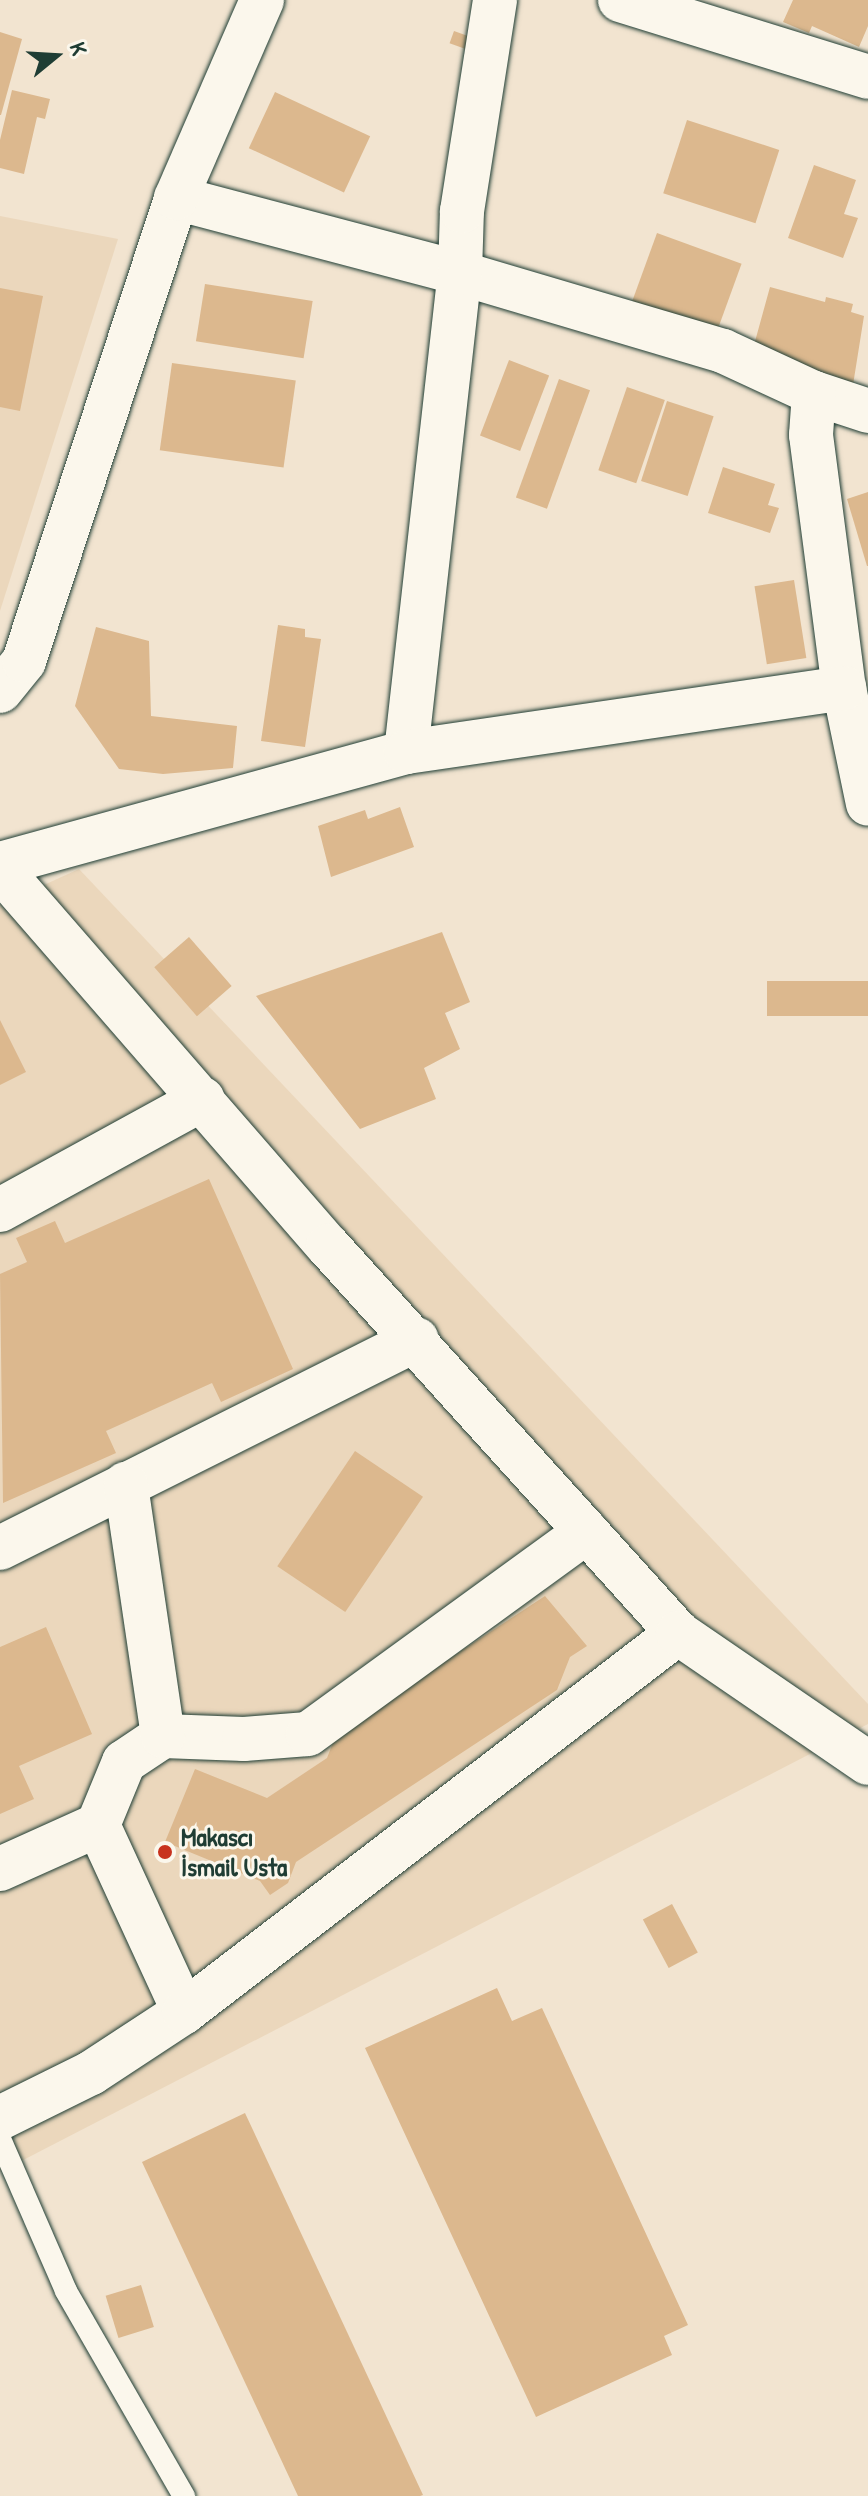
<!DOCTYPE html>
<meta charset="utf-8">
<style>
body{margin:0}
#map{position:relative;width:868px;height:2496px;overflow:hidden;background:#f2e4d0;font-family:"Patrick Hand",sans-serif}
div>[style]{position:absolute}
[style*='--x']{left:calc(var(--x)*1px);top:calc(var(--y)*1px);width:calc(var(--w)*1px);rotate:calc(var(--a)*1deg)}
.built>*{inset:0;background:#ebd7bc}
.building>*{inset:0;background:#dcb88e;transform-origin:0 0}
.roads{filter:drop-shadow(0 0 2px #1f3d34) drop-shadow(0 0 2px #1f3d34)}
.service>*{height:22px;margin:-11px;padding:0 11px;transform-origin:11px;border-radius:11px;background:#fbf7ec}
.minor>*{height:44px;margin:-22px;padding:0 22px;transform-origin:22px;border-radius:22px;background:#fbf7ec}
.tertiary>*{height:44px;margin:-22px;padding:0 22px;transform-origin:22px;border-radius:22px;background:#fbf7ec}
.dots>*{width:22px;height:22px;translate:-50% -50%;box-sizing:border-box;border:4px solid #fbf7ec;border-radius:50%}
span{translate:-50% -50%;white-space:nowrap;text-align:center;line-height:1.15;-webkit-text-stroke:6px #fbf7ec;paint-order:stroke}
.poi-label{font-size:26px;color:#1f3d34;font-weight:700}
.left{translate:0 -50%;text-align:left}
.north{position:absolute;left:16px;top:16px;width:80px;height:80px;-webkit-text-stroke:6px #fbf7ec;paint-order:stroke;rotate:72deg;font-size:22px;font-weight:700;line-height:32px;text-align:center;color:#1f3d34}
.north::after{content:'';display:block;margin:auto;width:28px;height:36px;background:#1f3d34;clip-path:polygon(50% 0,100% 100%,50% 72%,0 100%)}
</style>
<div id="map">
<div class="built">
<i style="clip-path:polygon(0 216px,118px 239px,0 611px)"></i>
<i style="clip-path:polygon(79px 869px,868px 1704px,868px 1724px,0 2172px,0 905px)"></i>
</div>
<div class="building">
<i style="clip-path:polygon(793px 0,868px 0,868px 26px,859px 47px,812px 26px,809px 33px,783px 22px)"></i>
<i style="left:454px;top:31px;width:23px;height:13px;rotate:20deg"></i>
<i style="clip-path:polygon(0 32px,22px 39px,1px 115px,0 115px)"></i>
<i style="clip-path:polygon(12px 90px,50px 99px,45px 119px,37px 117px,24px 174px,0 168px,0 140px)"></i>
<i style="left:275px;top:92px;width:105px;height:62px;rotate:25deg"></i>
<i style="left:687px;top:120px;width:97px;height:77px;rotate:18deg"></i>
<i style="clip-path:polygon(814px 165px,856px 180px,844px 214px,858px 218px,843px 258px,788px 238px)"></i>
<i style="left:657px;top:233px;width:90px;height:84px;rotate:20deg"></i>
<i style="left:205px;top:284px;width:109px;height:58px;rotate:9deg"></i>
<i style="clip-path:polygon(770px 287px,825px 302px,826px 297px,853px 304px,851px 312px,864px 316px,853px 385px,751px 356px)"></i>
<i style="clip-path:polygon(0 288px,43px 296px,20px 411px,0 407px)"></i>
<i style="left:509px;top:360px;width:43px;height:81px;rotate:21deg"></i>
<i style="left:172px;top:363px;width:125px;height:88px;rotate:8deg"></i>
<i style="left:559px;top:379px;width:33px;height:126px;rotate:20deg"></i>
<i style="left:627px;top:387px;width:40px;height:88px;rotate:19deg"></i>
<i style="left:667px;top:401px;width:49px;height:84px;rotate:18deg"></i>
<i style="clip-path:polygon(723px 467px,775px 484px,768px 505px,779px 508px,770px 533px,708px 513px)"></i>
<i style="clip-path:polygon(868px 492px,868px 566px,867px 566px,847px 499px)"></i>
<i style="left:794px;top:580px;width:79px;height:40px;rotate:81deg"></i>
<i style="clip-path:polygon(278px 625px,305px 629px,305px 637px,321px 639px,305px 747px,261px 741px)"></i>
<i style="clip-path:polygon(96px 627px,149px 641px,151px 716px,237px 726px,233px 768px,163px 774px,119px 769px,75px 706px)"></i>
<i style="clip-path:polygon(400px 807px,414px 847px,331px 877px,318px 826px,365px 810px,368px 819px)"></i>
<i style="clip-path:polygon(442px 932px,470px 1002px,445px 1013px,460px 1049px,424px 1068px,436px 1099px,360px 1129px,256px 996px)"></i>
<i style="left:189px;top:937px;width:65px;height:46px;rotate:49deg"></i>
<i style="left:868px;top:981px;width:35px;height:101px;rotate:90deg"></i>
<i style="clip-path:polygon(0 1020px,26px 1072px,0 1085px)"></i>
<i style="clip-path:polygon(209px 1179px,293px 1369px,221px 1402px,212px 1383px,106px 1431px,116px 1453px,3px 1503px,0 1274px,27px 1262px,16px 1238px,55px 1221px,65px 1243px)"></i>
<i style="left:355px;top:1451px;width:82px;height:139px;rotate:34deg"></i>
<i style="clip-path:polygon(545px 1596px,587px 1646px,570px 1657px,557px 1690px,296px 1862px,288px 1883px,270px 1895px,260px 1881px,165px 1842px,195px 1769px,267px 1798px,327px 1758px,337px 1732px)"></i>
<i style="clip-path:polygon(46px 1627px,92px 1734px,19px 1766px,34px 1799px,0 1814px,0 1647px)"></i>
<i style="left:672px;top:1904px;width:55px;height:33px;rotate:62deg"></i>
<i style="clip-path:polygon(497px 1988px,512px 2021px,542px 2008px,688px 2325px,664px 2336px,672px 2355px,536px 2417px,365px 2048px)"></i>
<i style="clip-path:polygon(245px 2113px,423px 2495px,420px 2496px,298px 2496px,142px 2162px)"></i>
<i style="left:141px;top:2285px;width:44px;height:37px;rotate:73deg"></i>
</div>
<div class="roads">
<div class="service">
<i style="--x:0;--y:2139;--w:166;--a:66.5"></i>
<i style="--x:66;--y:2291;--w:237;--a:60.1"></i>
</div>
<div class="minor">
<i style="--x:176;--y:198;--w:294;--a:14.8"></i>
<i style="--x:460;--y:273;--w:274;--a:16.5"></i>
<i style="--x:723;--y:351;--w:100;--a:24.8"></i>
<i style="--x:814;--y:393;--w:57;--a:18.4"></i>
<i style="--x:814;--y:393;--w:42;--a:94.1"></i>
<i style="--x:811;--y:435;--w:255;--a:82.6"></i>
<i style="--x:844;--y:688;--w:118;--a:78.3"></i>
<i style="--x:0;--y:691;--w:38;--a:-51"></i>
<i style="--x:24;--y:661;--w:487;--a:-71.8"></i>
<i style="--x:176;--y:198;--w:216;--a:-66.5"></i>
<i style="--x:406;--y:752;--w:482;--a:-83.6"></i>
<i style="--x:460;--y:273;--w:62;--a:-88.2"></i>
<i style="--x:462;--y:211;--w:214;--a:-81.1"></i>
<i style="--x:0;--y:864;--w:421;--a:-15.4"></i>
<i style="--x:406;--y:752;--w:443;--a:-8.3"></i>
<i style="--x:0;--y:1210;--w:231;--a:-28.7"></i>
<i style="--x:0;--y:1548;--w:466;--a:-26.6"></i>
<i style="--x:163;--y:1736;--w:81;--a:2.1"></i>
<i style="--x:244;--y:1739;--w:64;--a:-4.5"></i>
<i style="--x:308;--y:1734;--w:344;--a:-36"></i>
<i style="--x:98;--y:1825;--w:206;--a:65.3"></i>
<i style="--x:0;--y:1869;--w:107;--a:-24.2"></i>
<i style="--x:98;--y:1825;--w:68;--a:-67.6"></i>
<i style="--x:124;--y:1762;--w:47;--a:-33.7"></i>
<i style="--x:163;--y:1736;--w:255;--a:-98.4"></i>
<i style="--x:0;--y:2118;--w:102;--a:-26.3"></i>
<i style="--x:91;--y:2073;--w:111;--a:-33.3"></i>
<i style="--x:184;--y:2012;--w:623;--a:-37.5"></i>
</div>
<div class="tertiary">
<i style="--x:620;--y:0;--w:260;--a:17.2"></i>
<i style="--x:0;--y:869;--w:500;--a:49"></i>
<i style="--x:328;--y:1246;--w:522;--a:47.87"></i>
<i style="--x:678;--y:1633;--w:230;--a:34.4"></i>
</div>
</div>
<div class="dots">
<i style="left:165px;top:1852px;background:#c8321e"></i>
</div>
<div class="poi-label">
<span class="left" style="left:181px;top:1852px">Makascı<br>İsmail Usta</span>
</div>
<div class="north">K</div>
</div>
